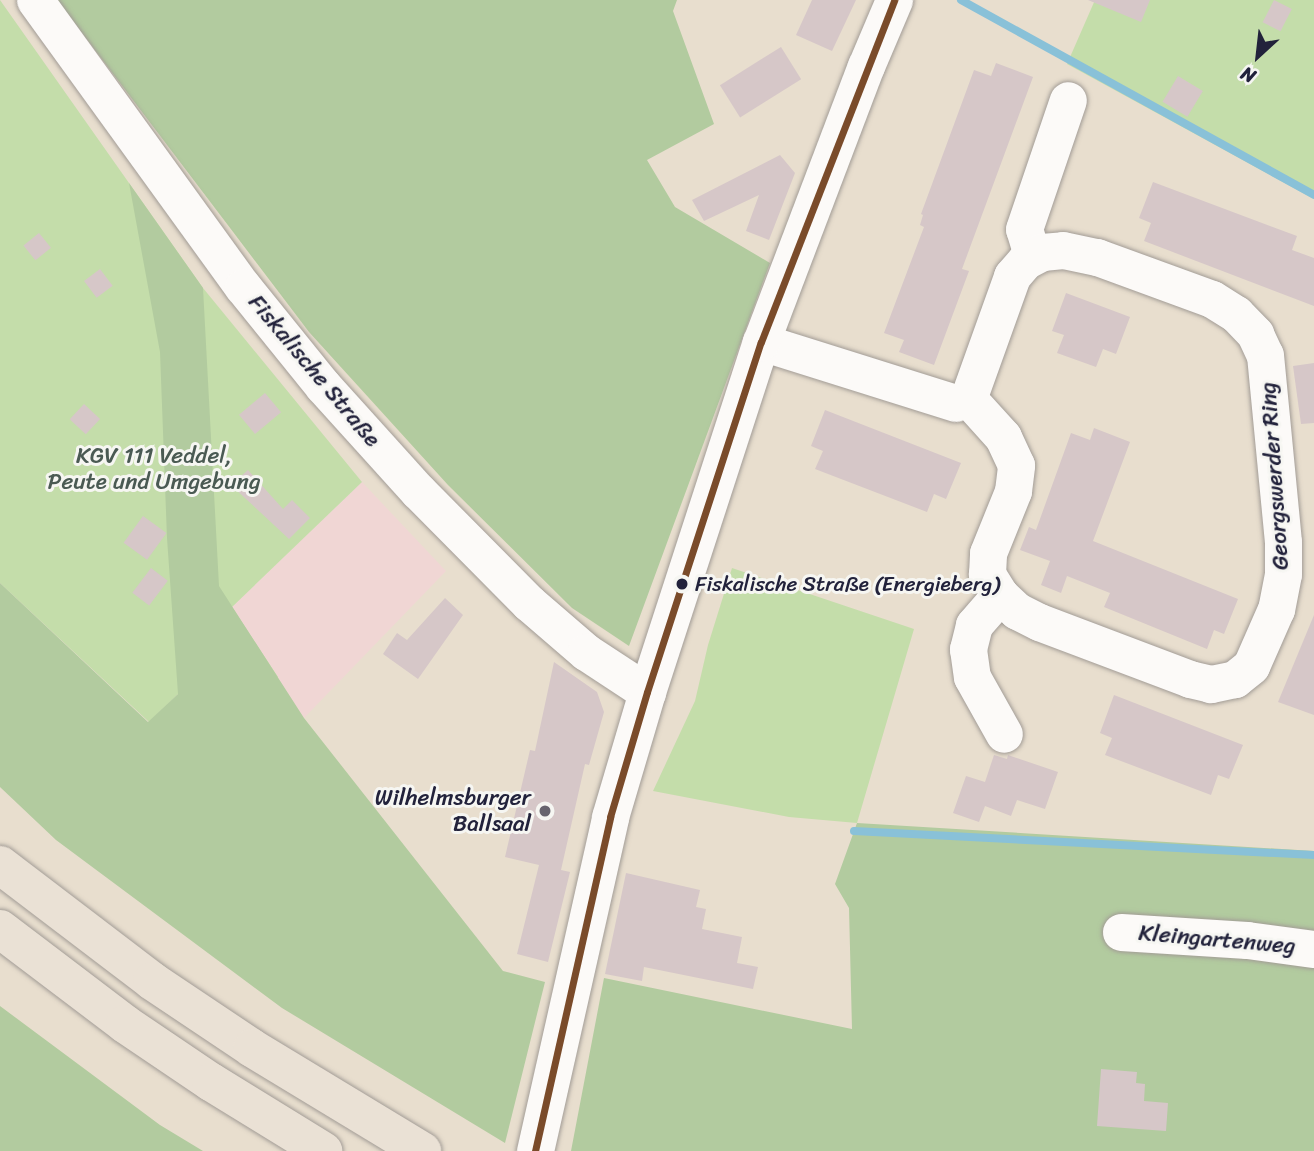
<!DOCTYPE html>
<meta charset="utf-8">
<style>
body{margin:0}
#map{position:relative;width:1314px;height:1151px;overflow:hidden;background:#e8dece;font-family:Sriracha,sans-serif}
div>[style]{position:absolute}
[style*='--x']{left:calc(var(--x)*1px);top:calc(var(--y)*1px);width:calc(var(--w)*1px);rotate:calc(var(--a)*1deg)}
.built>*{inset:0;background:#f0d6d4}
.green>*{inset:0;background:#c4ddaa}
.forest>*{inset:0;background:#b2cb9f}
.stream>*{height:8px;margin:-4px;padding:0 4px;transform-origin:4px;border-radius:4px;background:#89c1d8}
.building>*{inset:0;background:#d6c7c8;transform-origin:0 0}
.roads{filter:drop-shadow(0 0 2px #a29c96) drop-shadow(0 0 2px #a29c96)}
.minor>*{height:37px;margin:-18.5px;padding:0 18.5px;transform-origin:18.5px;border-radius:18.5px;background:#fcfaf8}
.highway>*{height:38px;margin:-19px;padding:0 19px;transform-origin:19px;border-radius:19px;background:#eae1d5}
.bus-1>*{height:7px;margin:-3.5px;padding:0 3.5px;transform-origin:3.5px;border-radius:3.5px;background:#7a4b2a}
.dots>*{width:19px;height:19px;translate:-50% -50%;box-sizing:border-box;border:4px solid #f6f6f2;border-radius:50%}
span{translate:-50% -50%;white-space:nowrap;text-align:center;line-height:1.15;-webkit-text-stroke:6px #f6f6f2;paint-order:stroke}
.bus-label{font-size:21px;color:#22223b}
.left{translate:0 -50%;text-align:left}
.street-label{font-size:23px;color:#22223b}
.park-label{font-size:23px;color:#4a5a53}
.poi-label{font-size:23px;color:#22223b}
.right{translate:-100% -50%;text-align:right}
.north{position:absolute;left:1223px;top:21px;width:70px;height:70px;-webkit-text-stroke:5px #f6f6f2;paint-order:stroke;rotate:207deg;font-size:19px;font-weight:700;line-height:28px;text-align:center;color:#22223b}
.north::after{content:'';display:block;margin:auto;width:24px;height:32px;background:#22223b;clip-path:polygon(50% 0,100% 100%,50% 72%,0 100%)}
</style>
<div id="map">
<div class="built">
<i style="clip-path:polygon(362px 482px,446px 571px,304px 718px,232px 607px)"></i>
</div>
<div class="green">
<i style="clip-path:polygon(0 0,203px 288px,362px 482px,232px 607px,278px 677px,178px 694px,149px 722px,0 583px)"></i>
<i style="clip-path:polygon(1095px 0,1314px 0,1314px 199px,1067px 64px)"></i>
<i style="clip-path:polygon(732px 568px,914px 629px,857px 823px,789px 817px,653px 791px,695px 701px,708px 645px)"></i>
</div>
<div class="forest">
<i style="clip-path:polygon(57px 0,677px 0,673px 11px,714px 124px,647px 160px,675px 207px,770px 263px,629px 646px,572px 608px,448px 485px,309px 332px)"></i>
<i style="clip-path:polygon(129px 183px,203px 288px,219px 586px,304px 718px,503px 971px,545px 982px,505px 1143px,282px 1008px,56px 840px,0 787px,0 583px,148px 722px,178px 694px,167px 538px,160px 352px)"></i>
<i style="clip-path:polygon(857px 823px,1314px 851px,1314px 1151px,571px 1151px,604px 978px,852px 1029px,849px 908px,835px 884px)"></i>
<i style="clip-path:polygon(0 1006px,160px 1125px,203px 1151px,0 1151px)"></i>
</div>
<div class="stream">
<i style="--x:961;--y:0;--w:403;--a:28.9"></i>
<i style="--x:854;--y:831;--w:461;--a:3"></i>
</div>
<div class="building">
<i style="clip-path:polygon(812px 0,856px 0,832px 51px,796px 35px)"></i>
<i style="clip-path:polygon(1088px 0,1150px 0,1141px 22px)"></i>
<i style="left:1274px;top:0;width:20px;height:25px;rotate:27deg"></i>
<i style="left:781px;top:47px;width:38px;height:72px;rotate:58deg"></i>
<i style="clip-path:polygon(996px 63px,1033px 77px,962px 269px,969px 271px,934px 365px,899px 352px,904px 340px,884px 333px,924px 227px,920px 225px,923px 215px,921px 214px,974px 70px,991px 76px)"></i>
<i style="left:1178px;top:76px;width:29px;height:30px;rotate:31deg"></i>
<i style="clip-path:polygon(780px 155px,795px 173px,769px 240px,746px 231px,759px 195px,704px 221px,692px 200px)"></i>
<i style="clip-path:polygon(1153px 182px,1297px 236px,1292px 250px,1314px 258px,1314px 306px,1144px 241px,1151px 223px,1139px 218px)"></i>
<i style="left:39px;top:233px;width:19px;height:20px;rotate:51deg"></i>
<i style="left:100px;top:269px;width:21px;height:20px;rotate:53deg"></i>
<i style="clip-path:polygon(1066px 293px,1130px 317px,1116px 354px,1103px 349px,1096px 367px,1057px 353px,1064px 335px,1052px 331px)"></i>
<i style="clip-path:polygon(1314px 363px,1314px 423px,1301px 424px,1293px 366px)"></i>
<i style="left:265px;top:393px;width:25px;height:34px;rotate:50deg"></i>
<i style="left:84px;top:404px;width:22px;height:21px;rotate:43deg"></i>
<i style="clip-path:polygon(825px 410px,961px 463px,946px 499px,934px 494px,927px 512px,815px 469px,823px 451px,811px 446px)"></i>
<i style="clip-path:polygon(1094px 428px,1130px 442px,1093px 541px,1238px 599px,1224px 634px,1214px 630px,1207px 649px,1104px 607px,1110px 593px,1067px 576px,1061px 593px,1041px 585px,1050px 561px,1020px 550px,1029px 527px,1036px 530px,1071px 433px,1090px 440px)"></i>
<i style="clip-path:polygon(248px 470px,283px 509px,292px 500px,310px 518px,289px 539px,231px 485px)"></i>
<i style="left:143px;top:516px;width:29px;height:33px;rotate:36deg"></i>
<i style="left:151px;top:568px;width:21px;height:31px;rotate:37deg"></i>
<i style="clip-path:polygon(445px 598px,463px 615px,418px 679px,383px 654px,397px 633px,407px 640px)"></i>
<i style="clip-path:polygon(1314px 615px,1314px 715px,1278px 702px)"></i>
<i style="clip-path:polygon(554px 662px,597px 692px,604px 712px,589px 765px,585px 764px,561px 870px,570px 872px,548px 962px,517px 954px,539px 865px,505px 857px,530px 750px,535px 751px)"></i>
<i style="clip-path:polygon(1114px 695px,1243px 745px,1229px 779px,1218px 775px,1211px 795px,1105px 755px,1112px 738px,1100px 733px)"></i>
<i style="clip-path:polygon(994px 755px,1007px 759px,1008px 755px,1058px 772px,1045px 809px,1017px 800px,1011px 816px,985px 806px,979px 822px,953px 813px,966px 776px,985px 782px)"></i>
<i style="clip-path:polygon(626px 873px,700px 890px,696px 907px,706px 909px,702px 929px,742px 937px,737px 963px,758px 967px,753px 989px,644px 967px,642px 981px,605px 974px)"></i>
<i style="clip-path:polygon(1101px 1069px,1137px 1072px,1136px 1083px,1145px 1084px,1144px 1101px,1168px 1103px,1166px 1131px,1097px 1126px)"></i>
</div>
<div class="roads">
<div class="minor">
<i style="--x:35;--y:0;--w:354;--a:54.1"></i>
<i style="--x:243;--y:287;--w:127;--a:51.1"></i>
<i style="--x:323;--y:386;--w:142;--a:47.9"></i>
<i style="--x:418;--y:491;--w:158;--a:45.3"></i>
<i style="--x:529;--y:603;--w:75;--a:40.7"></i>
<i style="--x:586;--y:652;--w:73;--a:33.3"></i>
<i style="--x:1032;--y:255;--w:27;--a:-107"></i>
<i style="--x:1024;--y:229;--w:136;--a:-71.2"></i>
<i style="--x:761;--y:342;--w:204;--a:17.4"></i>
<i style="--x:972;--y:388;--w:119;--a:-70.3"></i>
<i style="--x:1012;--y:276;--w:20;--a:-49"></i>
<i style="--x:1025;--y:261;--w:19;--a:-28"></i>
<i style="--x:1042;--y:252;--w:21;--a:-5"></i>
<i style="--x:1063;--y:250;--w:35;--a:12"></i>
<i style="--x:1097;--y:257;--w:122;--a:20.1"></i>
<i style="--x:1212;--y:299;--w:28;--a:32"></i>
<i style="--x:1236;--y:314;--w:28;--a:46"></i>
<i style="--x:1255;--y:334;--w:23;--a:65"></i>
<i style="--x:1265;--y:355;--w:188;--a:84.5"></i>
<i style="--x:1283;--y:542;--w:32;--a:90"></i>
<i style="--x:1283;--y:574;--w:36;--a:101"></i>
<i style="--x:1276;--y:609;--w:62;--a:113.7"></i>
<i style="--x:1251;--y:666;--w:21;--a:141"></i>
<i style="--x:1235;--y:679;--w:25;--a:168"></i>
<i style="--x:1211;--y:684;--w:22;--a:-167"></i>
<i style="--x:1190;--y:679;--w:161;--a:-159.3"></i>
<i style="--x:1039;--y:622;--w:25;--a:-153"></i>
<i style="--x:1017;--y:611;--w:23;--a:-137"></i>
<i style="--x:1000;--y:595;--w:25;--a:-122"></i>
<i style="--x:987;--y:574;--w:21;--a:-87"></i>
<i style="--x:988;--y:553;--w:67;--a:-68"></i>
<i style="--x:1013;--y:491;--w:26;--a:-83"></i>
<i style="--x:1016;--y:465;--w:31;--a:-115"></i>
<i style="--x:1003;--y:437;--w:39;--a:-132"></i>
<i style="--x:1000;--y:595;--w:40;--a:131"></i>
<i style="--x:974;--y:625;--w:25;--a:104"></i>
<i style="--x:968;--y:649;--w:28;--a:82"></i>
<i style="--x:972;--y:677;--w:65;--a:60.7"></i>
<i style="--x:1121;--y:932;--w:126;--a:3.6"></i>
<i style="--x:1247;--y:940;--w:68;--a:7.7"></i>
<i style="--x:535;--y:1151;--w:342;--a:-77.3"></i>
<i style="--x:610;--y:817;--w:130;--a:-73.5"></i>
<i style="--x:647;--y:692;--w:368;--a:-72"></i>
<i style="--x:761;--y:342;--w:295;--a:-69.2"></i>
<i style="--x:866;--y:66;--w:72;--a:-67"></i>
</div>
<div class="highway">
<i style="--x:0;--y:865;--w:191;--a:37.3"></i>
<i style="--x:152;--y:981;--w:120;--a:33.8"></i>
<i style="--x:252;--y:1048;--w:199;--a:31.2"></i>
<i style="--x:0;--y:929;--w:157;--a:37.2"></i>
<i style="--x:125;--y:1024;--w:104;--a:34"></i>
<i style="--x:211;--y:1082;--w:132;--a:31.6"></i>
</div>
</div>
<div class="bus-1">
<i style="--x:535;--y:1151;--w:342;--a:-77.3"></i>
<i style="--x:610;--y:817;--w:130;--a:-73.5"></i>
<i style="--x:647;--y:692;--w:368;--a:-72"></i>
<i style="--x:761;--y:342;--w:367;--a:-68.7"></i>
</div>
<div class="dots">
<i style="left:682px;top:584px;background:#22223b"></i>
<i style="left:545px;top:811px;background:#67646e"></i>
</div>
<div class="bus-label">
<span class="left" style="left:695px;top:584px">Fiskalische Straße (Energieberg)</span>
</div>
<div class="street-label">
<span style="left:314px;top:371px;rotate:50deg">Fiskalische Straße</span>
<span style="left:1275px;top:476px;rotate:-94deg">Georgswerder Ring</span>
<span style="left:1217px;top:940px;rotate:5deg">Kleingartenweg</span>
</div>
<div class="park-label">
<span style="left:154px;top:469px">KGV 111 Veddel,<br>Peute und Umgebung</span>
</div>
<div class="poi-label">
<span class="right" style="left:531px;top:811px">Wilhelmsburger<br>Ballsaal</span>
</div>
<div class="north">N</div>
</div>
